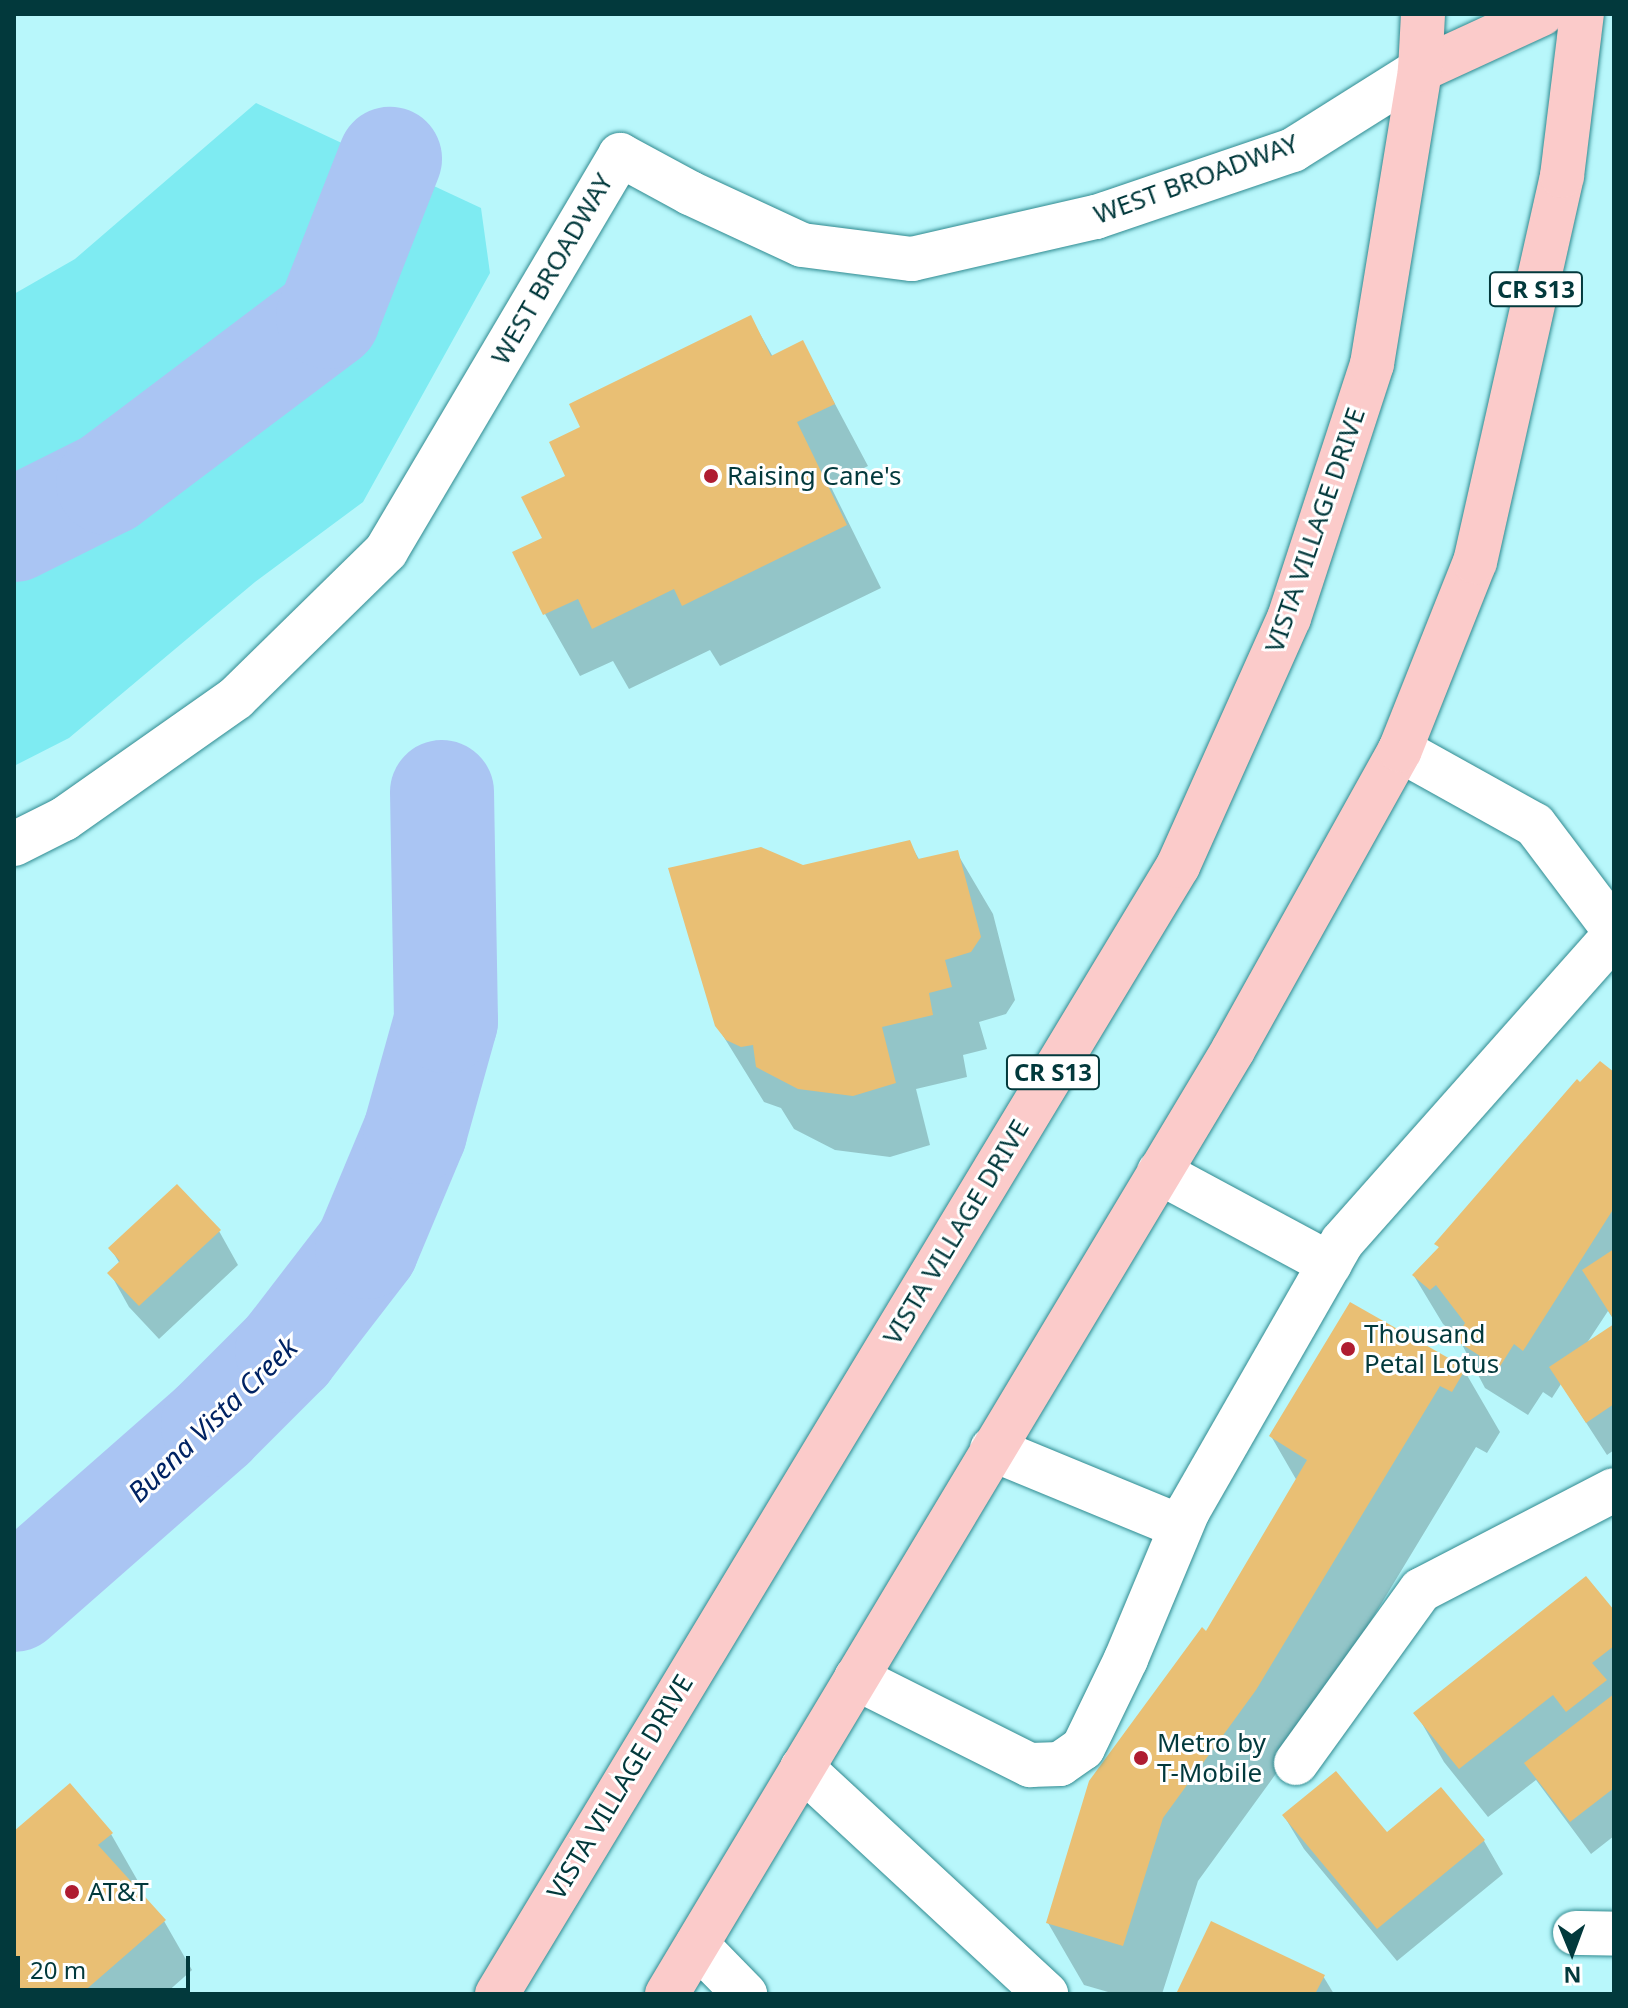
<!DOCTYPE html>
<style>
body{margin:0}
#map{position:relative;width:1628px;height:2008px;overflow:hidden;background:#b8f7fb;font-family:"Noto Sans",sans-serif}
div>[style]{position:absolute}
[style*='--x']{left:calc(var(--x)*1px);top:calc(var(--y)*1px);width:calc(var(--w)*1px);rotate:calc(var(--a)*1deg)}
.green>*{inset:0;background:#7eebf2}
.shadow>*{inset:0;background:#0003}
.river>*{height:104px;margin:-52px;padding:0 52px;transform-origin:52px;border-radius:52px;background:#aac5f3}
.building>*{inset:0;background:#e9bf74}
.roads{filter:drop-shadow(0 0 2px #308a90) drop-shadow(0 0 2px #308a90)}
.minor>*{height:44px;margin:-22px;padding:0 22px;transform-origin:22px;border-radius:22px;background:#fff}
.major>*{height:44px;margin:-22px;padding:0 22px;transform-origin:22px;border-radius:22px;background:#fbcbca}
.dots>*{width:22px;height:22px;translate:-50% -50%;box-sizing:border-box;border:4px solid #fff;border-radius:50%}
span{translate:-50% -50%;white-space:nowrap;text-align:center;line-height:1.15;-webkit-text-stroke:6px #fff;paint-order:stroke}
.shield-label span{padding:2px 6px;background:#fff;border:2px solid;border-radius:6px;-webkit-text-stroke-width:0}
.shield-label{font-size:24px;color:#02393c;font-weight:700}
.street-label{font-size:26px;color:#02393c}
.poi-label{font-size:26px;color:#02393c}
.left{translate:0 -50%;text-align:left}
.water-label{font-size:28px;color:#002363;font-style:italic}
.frame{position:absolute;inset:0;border:16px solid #02393c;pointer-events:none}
.north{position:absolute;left:1532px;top:1912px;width:80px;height:80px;-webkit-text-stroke:6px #fff;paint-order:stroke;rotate:179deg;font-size:22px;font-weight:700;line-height:32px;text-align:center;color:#02393c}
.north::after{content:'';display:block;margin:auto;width:28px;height:36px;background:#02393c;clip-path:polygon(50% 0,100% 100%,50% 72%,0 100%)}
.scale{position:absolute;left:16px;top:1956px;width:174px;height:36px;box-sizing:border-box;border:4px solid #02393c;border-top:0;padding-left:10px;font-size:24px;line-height:28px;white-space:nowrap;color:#02393c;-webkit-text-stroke:6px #fff;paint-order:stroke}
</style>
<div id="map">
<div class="green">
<i style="clip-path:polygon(256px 103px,481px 208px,490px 273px,363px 502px,255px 582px,69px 738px,14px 766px,14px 294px,75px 259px)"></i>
</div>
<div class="shadow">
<i style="clip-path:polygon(1207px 14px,1262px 14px,1262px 16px)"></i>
<i style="clip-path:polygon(751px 318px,773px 357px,802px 342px,868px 466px,830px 485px,881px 588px,720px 666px,710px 650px,629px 689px,613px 661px,580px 676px,545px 614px,544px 539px,583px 428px)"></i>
<i style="clip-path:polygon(909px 842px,920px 861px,957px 853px,993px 914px,1015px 1000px,1006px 1014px,979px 1022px,987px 1049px,963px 1055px,967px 1077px,916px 1089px,930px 1145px,890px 1157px,835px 1150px,794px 1129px,781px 1108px,764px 1102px,717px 1026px,803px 867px)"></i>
<i style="clip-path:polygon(1614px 1074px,1614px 1320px,1608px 1311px,1585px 1346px,1614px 1327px,1614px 1450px,1607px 1455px,1561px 1384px,1552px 1398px,1543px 1392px,1528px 1415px,1485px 1388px,1458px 1337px,1443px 1324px,1414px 1276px,1440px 1249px,1437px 1244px,1580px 1085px)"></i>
<i style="clip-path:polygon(219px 1231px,238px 1265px,159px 1339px,129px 1307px,110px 1273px,120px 1264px,111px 1249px)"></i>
<i style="clip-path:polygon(1464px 1370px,1500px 1432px,1487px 1453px,1476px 1447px,1291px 1753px,1198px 1881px,1162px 1994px,1115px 1994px,1084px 1985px,1048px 1923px,1297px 1481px,1271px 1436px)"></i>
<i style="clip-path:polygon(1614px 1613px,1614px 1836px,1591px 1854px,1536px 1780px,1488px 1817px,1444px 1762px,1416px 1713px)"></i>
<i style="clip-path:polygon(1284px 1816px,1386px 1835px,1484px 1841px,1503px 1874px,1397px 1961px,1304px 1849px)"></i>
<i style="clip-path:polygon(14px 1834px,111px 1834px,139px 1883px,134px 1887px,164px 1921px,192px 1970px,165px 1994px,14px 1994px)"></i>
<i style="clip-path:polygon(1323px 1976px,1334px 1994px,1178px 1994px)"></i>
</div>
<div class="river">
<i style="--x:14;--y:530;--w:105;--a:-26.6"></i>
<i style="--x:108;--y:483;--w:276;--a:-37"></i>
<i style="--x:328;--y:317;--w:170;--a:-68.6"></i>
<i style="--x:14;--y:1600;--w:265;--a:-41.3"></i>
<i style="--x:213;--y:1425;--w:105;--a:-45"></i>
<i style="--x:287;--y:1351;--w:131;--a:-52.4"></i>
<i style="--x:367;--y:1247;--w:125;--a:-67.3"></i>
<i style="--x:415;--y:1132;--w:115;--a:-74.4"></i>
<i style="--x:446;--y:1021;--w:229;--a:-91"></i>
</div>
<div class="building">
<i style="clip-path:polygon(751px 315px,771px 356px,803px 340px,835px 404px,797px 422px,847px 525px,682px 606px,674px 589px,592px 629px,578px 599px,543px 615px,512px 552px,542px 538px,521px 497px,565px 476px,549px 442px,580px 427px,569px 404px)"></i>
<i style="clip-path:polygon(910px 840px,918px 859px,958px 850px,981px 937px,971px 952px,945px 960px,952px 987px,929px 993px,933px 1015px,882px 1027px,896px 1083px,853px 1096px,798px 1089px,756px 1067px,753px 1045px,741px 1047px,726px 1040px,715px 1026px,668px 868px,761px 847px,803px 865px)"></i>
<i style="clip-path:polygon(1600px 1061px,1614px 1072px,1614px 1208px,1523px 1351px,1514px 1344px,1499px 1368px,1455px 1340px,1465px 1323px,1436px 1285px,1430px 1290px,1412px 1275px,1439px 1247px,1434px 1244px,1577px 1079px,1580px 1082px)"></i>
<i style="clip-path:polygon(177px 1184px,221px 1230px,139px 1306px,107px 1273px,120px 1261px,108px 1248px)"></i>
<i style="clip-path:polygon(1614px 1249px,1614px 1320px,1582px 1270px)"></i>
<i style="clip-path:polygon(1350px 1302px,1466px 1368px,1452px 1392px,1440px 1386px,1256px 1690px,1163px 1818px,1123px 1946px,1046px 1923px,1089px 1781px,1202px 1627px,1206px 1631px,1307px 1460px,1269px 1436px)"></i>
<i style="clip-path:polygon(1614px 1324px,1614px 1404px,1586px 1423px,1549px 1367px)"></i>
<i style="clip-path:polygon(1586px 1576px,1614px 1610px,1614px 1646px,1592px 1663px,1607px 1680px,1566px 1712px,1553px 1695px,1459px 1769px,1413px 1713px)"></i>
<i style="clip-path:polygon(1614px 1694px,1614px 1788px,1570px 1822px,1524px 1763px)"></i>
<i style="clip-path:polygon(1336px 1771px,1387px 1832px,1441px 1787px,1485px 1840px,1377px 1929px,1282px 1815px)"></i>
<i style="clip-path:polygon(70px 1783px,113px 1833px,98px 1845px,166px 1920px,81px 1994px,14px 1994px,14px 1831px)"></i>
<i style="clip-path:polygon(1211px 1921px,1325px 1975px,1315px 1994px,1176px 1994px)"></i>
</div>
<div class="roads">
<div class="minor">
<i style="--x:1400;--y:750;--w:154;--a:29.1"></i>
<i style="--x:1535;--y:825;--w:131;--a:53"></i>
<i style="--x:14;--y:844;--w:56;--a:-26.6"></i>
<i style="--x:64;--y:819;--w:210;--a:-35.1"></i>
<i style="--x:236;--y:698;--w:210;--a:-44.4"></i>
<i style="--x:386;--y:551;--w:460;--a:-59.4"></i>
<i style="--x:620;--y:155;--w:80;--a:28.5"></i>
<i style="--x:690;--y:193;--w:123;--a:24.9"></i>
<i style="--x:802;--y:245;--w:111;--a:7.3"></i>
<i style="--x:912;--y:259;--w:189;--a:-12.9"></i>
<i style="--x:1096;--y:217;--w:208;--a:-18.8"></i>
<i style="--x:1293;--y:150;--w:150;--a:-32.2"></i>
<i style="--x:1159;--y:1172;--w:194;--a:28.3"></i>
<i style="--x:992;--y:1449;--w:204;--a:22.4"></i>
<i style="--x:856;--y:1678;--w:195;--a:26.6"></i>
<i style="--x:1030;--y:1765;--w:30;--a:-2"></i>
<i style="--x:1060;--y:1764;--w:28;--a:-35"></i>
<i style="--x:1083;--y:1748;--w:99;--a:-64.2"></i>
<i style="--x:1126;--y:1659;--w:160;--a:-67.3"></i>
<i style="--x:1188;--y:1511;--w:310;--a:-60.2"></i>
<i style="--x:1342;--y:1242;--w:409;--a:-48.4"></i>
<i style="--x:1296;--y:1763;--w:213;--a:-54.2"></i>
<i style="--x:1421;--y:1590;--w:217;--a:-27.4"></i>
<i style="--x:802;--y:1768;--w:333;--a:42.8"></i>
<i style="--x:1575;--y:1933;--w:39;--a:1"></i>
<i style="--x:697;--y:1945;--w:69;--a:45.6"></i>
</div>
<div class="major">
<i style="--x:1420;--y:70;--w:134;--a:-24.7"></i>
<i style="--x:497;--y:1994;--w:1318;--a:-58.88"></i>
<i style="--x:1178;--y:866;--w:272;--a:-65.9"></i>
<i style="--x:1289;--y:618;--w:267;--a:-71.9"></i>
<i style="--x:1372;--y:364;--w:298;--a:-80.7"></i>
<i style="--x:1420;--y:70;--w:56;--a:-86.9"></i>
<i style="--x:667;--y:1994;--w:1101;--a:-59.05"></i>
<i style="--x:1233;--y:1050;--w:343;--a:-60.9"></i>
<i style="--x:1400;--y:750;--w:202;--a:-68.3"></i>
<i style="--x:1475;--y:562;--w:396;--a:-77.3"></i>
<i style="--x:1562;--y:176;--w:163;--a:-83"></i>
</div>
</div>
<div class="dots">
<i style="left:711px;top:476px;background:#af1c31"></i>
<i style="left:1348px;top:1349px;background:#af1c31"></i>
<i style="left:1141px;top:1758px;background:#af1c31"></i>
<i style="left:72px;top:1892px;background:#af1c31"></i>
</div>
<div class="shield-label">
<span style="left:1536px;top:289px">CR S13</span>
<span style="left:1053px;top:1072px">CR S13</span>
</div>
<div class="street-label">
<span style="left:1196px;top:179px;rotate:-20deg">WEST BROADWAY</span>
<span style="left:552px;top:269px;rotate:-60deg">WEST BROADWAY</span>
<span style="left:1315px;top:530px;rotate:-71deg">VISTA VILLAGE DRIVE</span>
<span style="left:956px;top:1232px;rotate:-59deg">VISTA VILLAGE DRIVE</span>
<span style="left:620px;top:1787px;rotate:-59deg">VISTA VILLAGE DRIVE</span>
</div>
<div class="poi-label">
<span class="left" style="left:727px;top:476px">Raising Cane's</span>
<span class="left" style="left:1364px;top:1349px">Thousand<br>Petal Lotus</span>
<span class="left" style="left:1157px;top:1758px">Metro by<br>T-Mobile</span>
<span class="left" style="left:88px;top:1892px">AT&amp;T</span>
</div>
<div class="water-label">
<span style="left:212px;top:1419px;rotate:-44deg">Buena Vista Creek</span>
</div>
<div class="frame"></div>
<div class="north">N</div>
<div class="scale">20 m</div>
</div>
